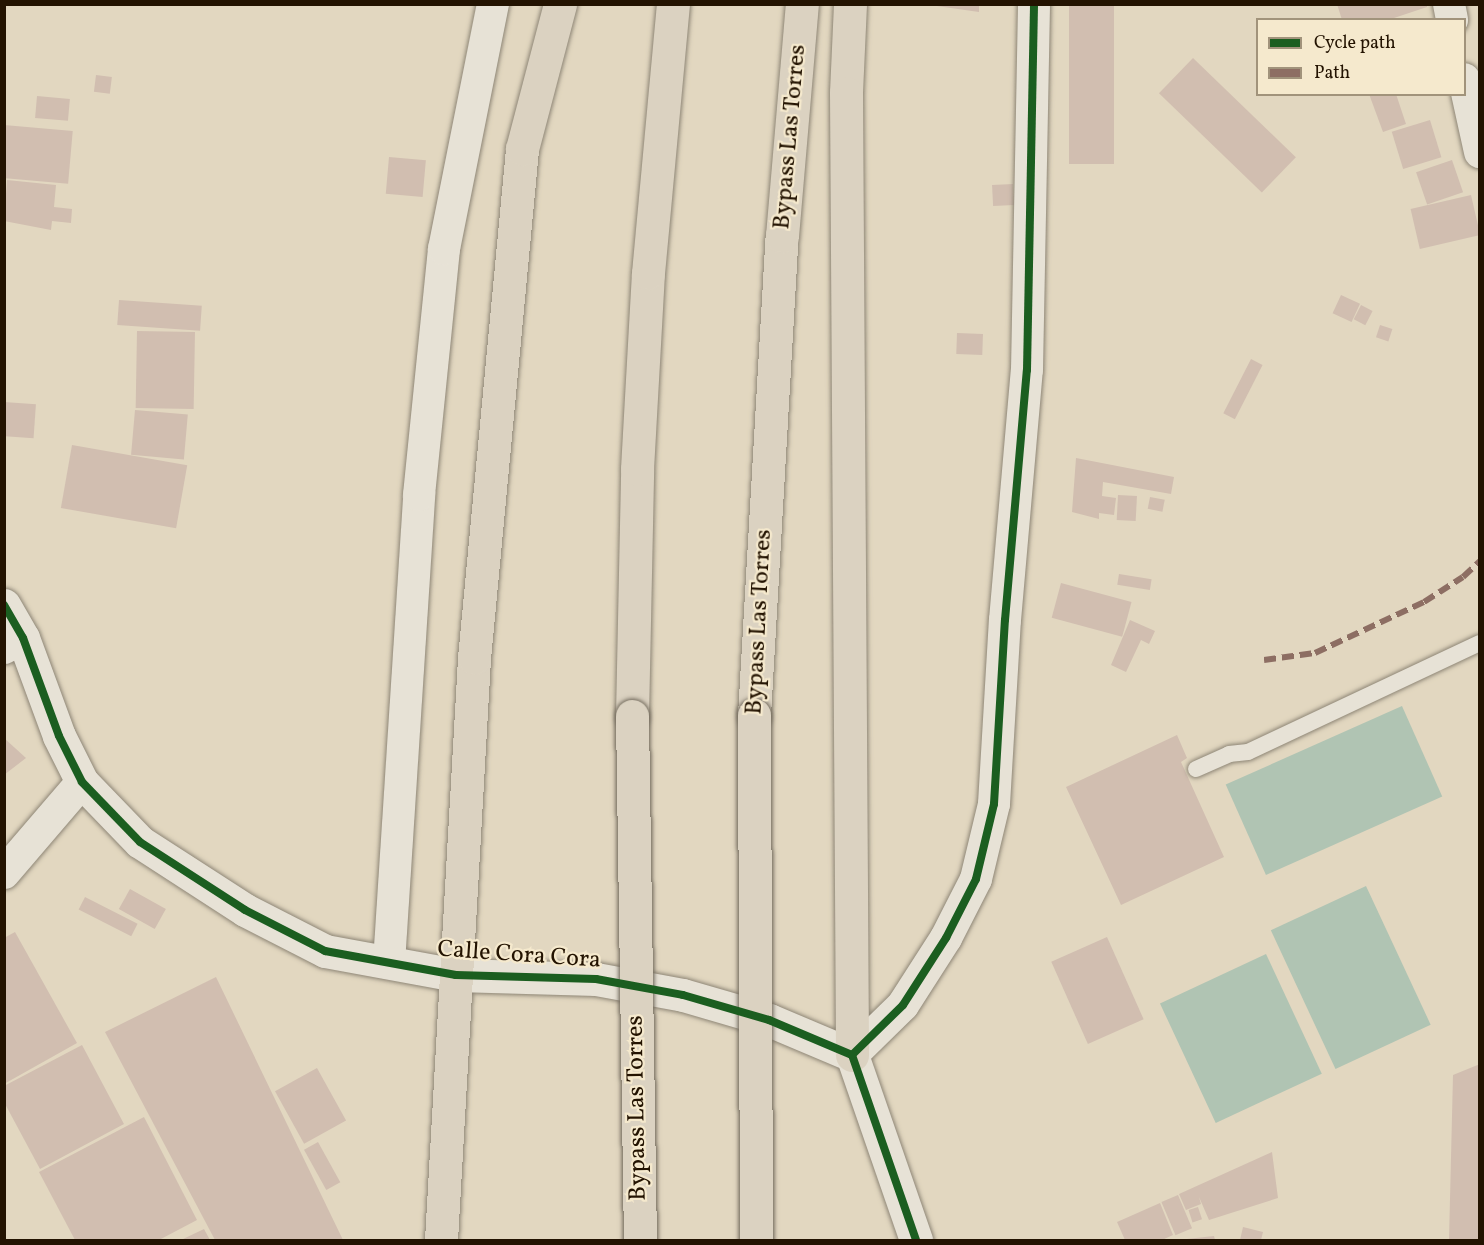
<!DOCTYPE html>
<style>
body{margin:0}
#map{position:relative;width:1484px;height:1245px;overflow:hidden;background:#e2d7c0;font-family:Vollkorn,serif}
div>[style]{position:absolute}
[style*='--x']{left:calc(var(--x)*1px);top:calc(var(--y)*1px);width:calc(var(--w)*1px);rotate:calc(var(--a)*1deg)}
.water>*{inset:0;background:#b0c4b3;transform-origin:0 0}
.building>*{inset:0;background:#d1beb0;transform-origin:0 0}
.roads{filter:drop-shadow(0 0 2px #8e8676) drop-shadow(0 0 2px #8e8676)}
.lane>*{height:16px;margin:-8px;padding:0 8px;transform-origin:8px;border-radius:8px;background:#e7e2d6}
.street>*{height:32px;margin:-16px;padding:0 16px;transform-origin:16px;border-radius:16px;background:#e7e2d6}
.secondary>*{height:33px;margin:-16.5px;padding:0 16.5px;transform-origin:16.5px;border-radius:16.5px;background:#e7e2d6}
.highway>*{height:33px;margin:-16.5px;padding:0 16.5px;transform-origin:16.5px;border-radius:16.5px;background:#dbd2c1}
.bridges{filter:drop-shadow(0 0 2px #736b5d) drop-shadow(0 0 2px #736b5d)}
.highway-bridge>*{height:33px;margin:-16.5px;padding:0 16.5px;transform-origin:16.5px;border-radius:16.5px;background:#dbd2c1}
.quiet>*{height:6px;margin-top:-3px;transform-origin:0;background:repeating-linear-gradient(90deg,#8d6e63 0 12px,transparent 0 18px)}
.cycleway>*{height:8px;margin:-4px;padding:0 4px;transform-origin:4px;border-radius:4px;background:#1b5e20}
span{translate:-50% -50%;white-space:nowrap;text-align:center;line-height:1.15;-webkit-text-stroke:4.5px #f5e9cd;paint-order:stroke}
.street-label{font-size:24px;color:#231301}
.frame{position:absolute;inset:0;border:6px solid #231301;pointer-events:none}
.legend{position:absolute;left:1256px;top:18px;width:210px;height:78px;box-sizing:border-box;background:#f5e9cd;border:2px solid #a1937b;margin:0;padding:8px 10px;list-style:none;font-size:18px;color:#231301}
.legend li{display:flex;align-items:center;gap:12px;height:30px}
.legend b{width:30px;border:2px solid #a1937b}
</style>
<div id="map">
<div class="water">
<i style="left:1402px;top:706px;width:99px;height:193px;rotate:66deg"></i>
<i style="left:1366px;top:886px;width:153px;height:105px;rotate:65deg"></i>
<i style="left:1266px;top:954px;width:132px;height:117px;rotate:65deg"></i>
</div>
<div class="building">
<i style="clip-path:polygon(923px 4px,979px 4px,979px 12px)"></i>
<i style="left:1069px;top:4px;width:45px;height:160px"></i>
<i style="clip-path:polygon(1337px 4px,1427px 4px,1427px 7px,1388px 20px,1342px 20px)"></i>
<i style="left:1193px;top:58px;width:143px;height:49px;rotate:44deg"></i>
<i style="left:96px;top:75px;width:16px;height:17px;rotate:7deg"></i>
<i style="clip-path:polygon(1369px 94px,1396px 94px,1406px 124px,1383px 132px)"></i>
<i style="left:37px;top:96px;width:33px;height:22px;rotate:5deg"></i>
<i style="left:1430px;top:120px;width:39px;height:40px;rotate:73deg"></i>
<i style="left:4px;top:125px;width:69px;height:53px;rotate:5deg"></i>
<i style="left:389px;top:157px;width:37px;height:37px;rotate:5deg"></i>
<i style="left:1452px;top:160px;width:34px;height:38px;rotate:71deg"></i>
<i style="clip-path:polygon(7px 180px,56px 185px,54px 207px,72px 209px,71px 223px,52px 221px,51px 230px,4px 221px)"></i>
<i style="left:1013px;top:184px;width:21px;height:21px;rotate:87deg"></i>
<i style="left:1471px;top:195px;width:41px;height:62px;rotate:77deg"></i>
<i style="left:1341px;top:295px;width:21px;height:20px;rotate:25deg"></i>
<i style="left:119px;top:300px;width:83px;height:25px;rotate:4deg"></i>
<i style="left:1361px;top:305px;width:13px;height:16px;rotate:27deg"></i>
<i style="left:1380px;top:325px;width:13px;height:13px;rotate:18deg"></i>
<i style="left:137px;top:331px;width:58px;height:77px;rotate:1deg"></i>
<i style="left:957px;top:333px;width:26px;height:21px;rotate:2deg"></i>
<i style="left:1251px;top:359px;width:13px;height:61px;rotate:27deg"></i>
<i style="left:4px;top:402px;width:32px;height:34px;rotate:4deg"></i>
<i style="left:135px;top:410px;width:53px;height:45px;rotate:5deg"></i>
<i style="left:72px;top:445px;width:117px;height:64px;rotate:10deg"></i>
<i style="clip-path:polygon(1076px 458px,1174px 477px,1171px 494px,1103px 482px,1102px 496px,1116px 498px,1114px 515px,1099px 513px,1099px 519px,1072px 512px)"></i>
<i style="left:1118px;top:495px;width:19px;height:25px;rotate:3deg"></i>
<i style="left:1150px;top:497px;width:15px;height:12px;rotate:11deg"></i>
<i style="left:1119px;top:574px;width:33px;height:11px;rotate:9deg"></i>
<i style="left:1061px;top:583px;width:73px;height:36px;rotate:15deg"></i>
<i style="clip-path:polygon(1130px 620px,1155px 631px,1149px 644px,1141px 640px,1126px 672px,1111px 665px)"></i>
<i style="clip-path:polygon(1177px 735px,1187px 758px,1181px 762px,1224px 857px,1121px 905px,1066px 787px)"></i>
<i style="clip-path:polygon(4px 738px,26px 758px,4px 775px)"></i>
<i style="left:130px;top:889px;width:41px;height:23px;rotate:29deg"></i>
<i style="left:85px;top:897px;width:59px;height:14px;rotate:27deg"></i>
<i style="clip-path:polygon(15px 932px,77px 1043px,4px 1084px,4px 938px)"></i>
<i style="left:1107px;top:937px;width:90px;height:61px;rotate:66deg"></i>
<i style="clip-path:polygon(216px 977px,343px 1240px,215px 1240px,105px 1032px)"></i>
<i style="clip-path:polygon(82px 1045px,124px 1124px,40px 1169px,4px 1102px,4px 1086px)"></i>
<i style="clip-path:polygon(1480px 1064px,1480px 1240px,1449px 1240px,1453px 1075px)"></i>
<i style="left:317px;top:1068px;width:60px;height:48px;rotate:61deg"></i>
<i style="clip-path:polygon(144px 1117px,197px 1220px,159px 1240px,75px 1240px,39px 1172px)"></i>
<i style="left:318px;top:1142px;width:46px;height:16px;rotate:61deg"></i>
<i style="clip-path:polygon(1272px 1152px,1278px 1198px,1209px 1220px,1199px 1197px,1201px 1204px,1186px 1210px,1179px 1194px)"></i>
<i style="left:1178px;top:1195px;width:36px;height:18px;rotate:67deg"></i>
<i style="clip-path:polygon(1160px 1203px,1173px 1235px,1162px 1240px,1125px 1240px,1117px 1222px)"></i>
<i style="left:1198px;top:1207px;width:13px;height:10px;rotate:72deg"></i>
<i style="clip-path:polygon(1243px 1227px,1263px 1232px,1261px 1240px,1240px 1240px)"></i>
<i style="clip-path:polygon(204px 1229px,210px 1240px,181px 1240px)"></i>
<i style="clip-path:polygon(1214px 1236px,1215px 1240px,1187px 1240px,1187px 1239px)"></i>
</div>
<div class="roads">
<div class="lane">
<i style="--x:1196;--y:769;--w:36;--a:-24"></i>
<i style="--x:1229;--y:754;--w:19;--a:-6"></i>
<i style="--x:1248;--y:752;--w:256;--a:-25.2"></i>
</div>
<div class="street">
<i style="--x:1449;--y:4;--w:16;--a:79"></i>
<i style="--x:1464;--y:79;--w:75;--a:77.6"></i>
<i style="--x:4;--y:648;--w:21;--a:-28"></i>
<i style="--x:4;--y:873;--w:120;--a:-49.4"></i>
<i style="--x:389;--y:963;--w:469;--a:-86.3"></i>
<i style="--x:419;--y:495;--w:247;--a:-84.2"></i>
<i style="--x:444;--y:249;--w:250;--a:-78.7"></i>
<i style="--x:852;--y:1055;--w:71;--a:-44.4"></i>
<i style="--x:903;--y:1005;--w:80;--a:-57.3"></i>
<i style="--x:946;--y:938;--w:66;--a:-63"></i>
<i style="--x:976;--y:879;--w:77;--a:-76.5"></i>
<i style="--x:994;--y:804;--w:184;--a:-86.6"></i>
<i style="--x:1005;--y:620;--w:251;--a:-85"></i>
<i style="--x:1027;--y:370;--w:366;--a:-88.9"></i>
</div>
<div class="secondary">
<i style="--x:4;--y:605;--w:38;--a:60"></i>
<i style="--x:23;--y:638;--w:104;--a:69.8"></i>
<i style="--x:59;--y:736;--w:51;--a:63.4"></i>
<i style="--x:82;--y:782;--w:83;--a:46"></i>
<i style="--x:140;--y:842;--w:125;--a:32.9"></i>
<i style="--x:245;--y:910;--w:90;--a:27.1"></i>
<i style="--x:325;--y:951;--w:133;--a:10.4"></i>
<i style="--x:456;--y:975;--w:140;--a:1.6"></i>
<i style="--x:596;--y:979;--w:88;--a:10.4"></i>
<i style="--x:683;--y:995;--w:90;--a:16.2"></i>
<i style="--x:769;--y:1020;--w:90;--a:22.9"></i>
<i style="--x:852;--y:1055;--w:196;--a:70.9"></i>
</div>
<div class="highway">
<i style="--x:850;--y:4;--w:89;--a:92.6"></i>
<i style="--x:846;--y:93;--w:962;--a:89.64"></i>
<i style="--x:754;--y:715;--w:480;--a:-86.7"></i>
<i style="--x:782;--y:236;--w:233;--a:-85.1"></i>
<i style="--x:632;--y:716;--w:247;--a:-88.8"></i>
<i style="--x:637;--y:469;--w:196;--a:-86.8"></i>
<i style="--x:648;--y:273;--w:270;--a:-84.7"></i>
<i style="--x:441;--y:1240;--w:583;--a:-86.75"></i>
<i style="--x:474;--y:658;--w:511;--a:-84.61"></i>
<i style="--x:522;--y:149;--w:150;--a:-75.3"></i>
</div>
</div>
<div class="bridges">
<div class="highway-bridge">
<i style="--x:754;--y:715;--w:525;--a:89.78"></i>
<i style="--x:632;--y:716;--w:524;--a:89.13"></i>
</div>
</div>
<div class="quiet">
<i style="--x:1264;--y:660;--w:51;--a:-7.8"></i>
<i style="--x:1315;--y:653;--w:120;--a:-25.1"></i>
<i style="--x:1424;--y:602;--w:46;--a:-32.7"></i>
<i style="--x:1463;--y:577;--w:23;--a:-43"></i>
</div>
<div class="cycleway">
<i style="--x:4;--y:605;--w:38;--a:60"></i>
<i style="--x:23;--y:638;--w:104;--a:69.8"></i>
<i style="--x:59;--y:736;--w:51;--a:63.4"></i>
<i style="--x:82;--y:782;--w:83;--a:46"></i>
<i style="--x:140;--y:842;--w:125;--a:32.9"></i>
<i style="--x:245;--y:910;--w:90;--a:27.1"></i>
<i style="--x:325;--y:951;--w:133;--a:10.4"></i>
<i style="--x:456;--y:975;--w:140;--a:1.6"></i>
<i style="--x:596;--y:979;--w:88;--a:10.4"></i>
<i style="--x:683;--y:995;--w:90;--a:16.2"></i>
<i style="--x:769;--y:1020;--w:90;--a:22.9"></i>
<i style="--x:852;--y:1055;--w:196;--a:70.9"></i>
<i style="--x:852;--y:1055;--w:71;--a:-44.4"></i>
<i style="--x:903;--y:1005;--w:80;--a:-57.3"></i>
<i style="--x:946;--y:938;--w:66;--a:-63"></i>
<i style="--x:976;--y:879;--w:77;--a:-76.5"></i>
<i style="--x:994;--y:804;--w:184;--a:-86.6"></i>
<i style="--x:1005;--y:620;--w:251;--a:-85"></i>
<i style="--x:1027;--y:370;--w:366;--a:-88.9"></i>
</div>
<div class="street-label">
<span style="left:791px;top:137px;rotate:-85deg">Bypass Las Torres</span>
<span style="left:760px;top:622px;rotate:-87deg">Bypass Las Torres</span>
<span style="left:519px;top:956px;rotate:4deg">Calle Cora Cora</span>
<span style="left:638px;top:1108px;rotate:-91deg">Bypass Las Torres</span>
</div>
<div class="frame"></div>
<ul class="legend">
<li><b style="height:8px;background:#1b5e20"></b>Cycle path</li>
<li><b style="height:8px;background:#8d6e63"></b>Path</li>
</ul>
</div>
